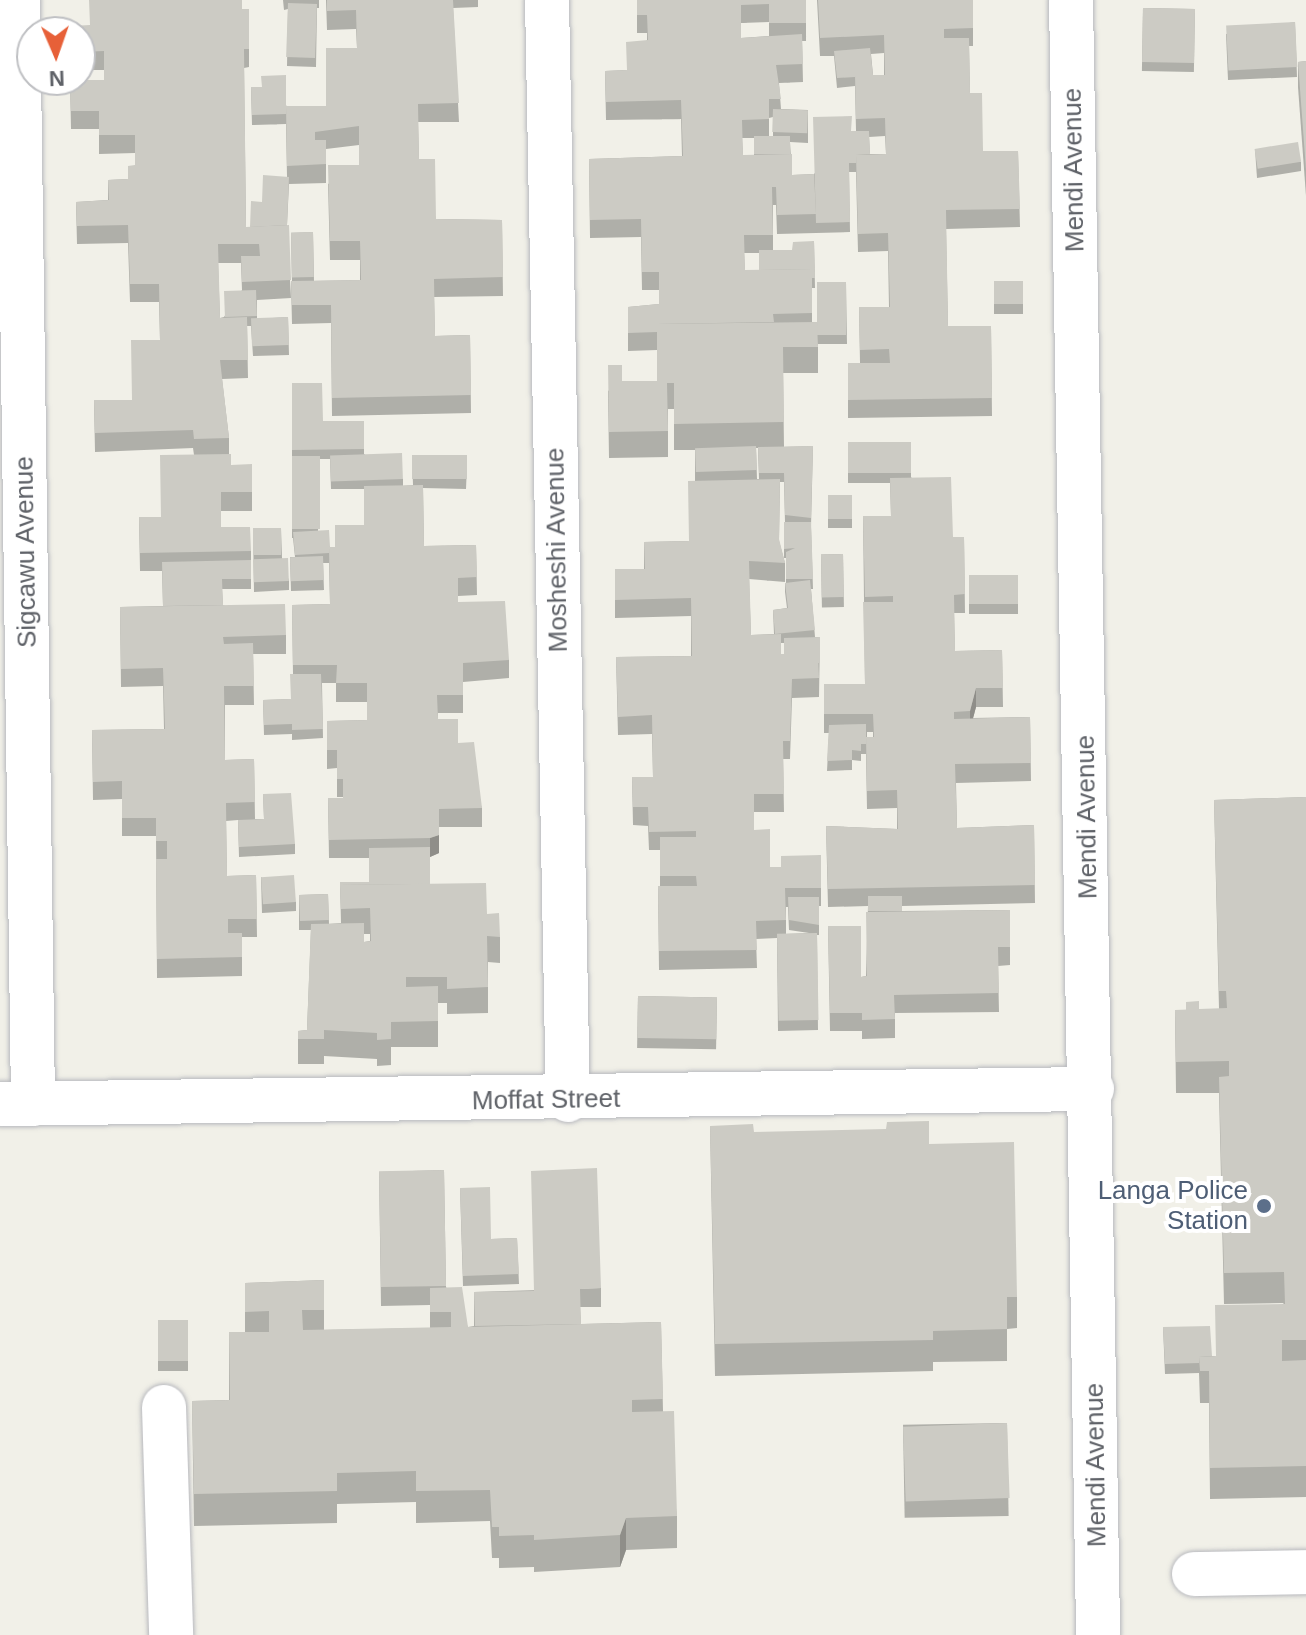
<!DOCTYPE html>
<style>
body{margin:0}
#map{position:relative;width:1306px;height:1635px;overflow:hidden;background:#f1f0e8;font-family:Helvetica,sans-serif}
div>[style]{position:absolute}
[style*='--x']{left:calc(var(--x)*1px);top:calc(var(--y)*1px);width:calc(var(--w)*1px);rotate:calc(var(--a)*1deg)}
.roads{filter:drop-shadow(0 0 2px #b8b9be) drop-shadow(0 0 2px #b8b9be)}
.minor>*{height:44px;margin:-22px;padding:0 22px;transform-origin:22px;border-radius:22px;background:#fff}
.wall>*{inset:0;background:#afafa9;transform-origin:0 0}
.shaded-wall>*{inset:0;background:#8f8e89}
.building>*{inset:0;background:#cccbc4;transform-origin:0 0}
.dots>*{width:22px;height:22px;translate:-50% -50%;box-sizing:border-box;border:4px solid #fff;border-radius:50%}
span{translate:-50% -50%;white-space:nowrap;text-align:center;line-height:1.15;-webkit-text-stroke:8px #fff;paint-order:stroke}
.street-label{font-size:26px;color:#5f6268}
.service-label{font-size:26px;color:#4e5e75}
.right{translate:-100% -50%;text-align:right}
.north{position:absolute;left:16px;top:16px;width:80px;height:80px;box-sizing:border-box;background:#fff;border:2px solid #bfc0c3;border-radius:50%;rotate:178deg;font-size:22px;font-weight:700;line-height:32px;text-align:center;color:#5f6268}
.north::after{content:'';display:block;margin:auto;width:28px;height:36px;background:#e76038;clip-path:polygon(50% 0,100% 100%,50% 72%,0 100%)}
</style>
<div id="map">
<div class="roads">
<div class="minor">
<i style="--x:18;--y:0;--w:1104;--a:89.22"></i>
<i style="--x:547;--y:0;--w:1100;--a:88.91"></i>
<i style="--x:1071;--y:0;--w:1635;--a:89.05"></i>
<i style="--x:0;--y:1104;--w:1092;--a:-0.79"></i>
<i style="--x:164;--y:1407;--w:228;--a:88.2"></i>
<i style="--x:1194;--y:1574;--w:112;--a:-1"></i>
</div>
</div>
<div class="wall">
<i style="clip-path:polygon(283px 0,319px 0,319px 8px,317px 8px,316px 67px,287px 66px,288px 9px,284px 10px)"></i>
<i style="clip-path:polygon(evenodd,326px 0,478px 0,478px 7px,453px 8px,459px 122px,418px 122px,419px 159px,436px 219px,502px 220px,503px 296px,434px 297px,435px 336px,470px 335px,471px 413px,332px 416px,331px 323px,292px 324px,291px 281px,292px 281px,291px 233px,313px 232px,314px 281px,360px 280px,360px 260px,330px 260px,328px 184px,359px 165px,359px 145px,326px 149px,326px 183px,289px 184px,287px 225px,291px 298px,257px 300px,257px 319px,288px 317px,289px 355px,253px 356px,251px 326px,247px 326px,248px 378px,222px 379px,229px 438px,229px 454px,231px 465px,252px 492px,252px 511px,221px 511px,221px 527px,251px 551px,251px 589px,222px 589px,223px 605px,286px 635px,286px 654px,253px 654px,254px 705px,225px 705px,225px 760px,254px 759px,255px 819px,264px 819px,263px 794px,295px 844px,295px 854px,239px 857px,238px 820px,226px 821px,227px 876px,256px 875px,257px 937px,242px 937px,242px 976px,157px 978px,156px 836px,122px 836px,122px 799px,93px 800px,92px 730px,164px 729px,163px 686px,121px 687px,120px 607px,163px 606px,162px 571px,140px 571px,139px 517px,161px 517px,194px 455px,193px 448px,95px 452px,94px 400px,132px 400px,160px 340px,159px 302px,130px 302px,128px 243px,77px 244px,76px 202px,108px 200px,108px 180px,128px 179px,135px 165px,135px 153px,99px 154px,99px 129px,71px 129px,70px 80px,104px 80px,104px 70px,80px 70px,80px 32px,90px 25px,249px 9px,249px 67px,244px 68px,246px 227px,250px 227px,262px 202px,287px 177px,286px 124px,252px 125px,251px 87px,287px 106px,326px 106px,357px 48px,356px 29px,327px 30px,326px 0,218px 263px,241px 263px,242px 290px,224px 317px,220px 318px,218px 263px)"></i>
<i style="clip-path:polygon(evenodd,637px 0,806px 0,806px 41px,802px 41px,803px 82px,779px 83px,781px 109px,808px 110px,808px 143px,790px 142px,792px 175px,814px 174px,852px 131px,856px 131px,855px 86px,837px 88px,834px 56px,820px 56px,817px 0,973px 0,973px 46px,969px 46px,970px 93px,983px 151px,1018px 151px,1020px 227px,946px 229px,948px 326px,991px 326px,992px 416px,848px 418px,848px 363px,860px 363px,859px 307px,889px 307px,888px 251px,858px 252px,856px 172px,849px 172px,850px 232px,777px 234px,776px 205px,773px 205px,773px 250px,792px 250px,814px 241px,815px 288px,812px 288px,812px 322px,817px 322px,817px 282px,846px 282px,847px 344px,818px 344px,818px 373px,783px 373px,784px 447px,813px 446px,811px 527px,813px 589px,811px 589px,815px 637px,820px 637px,819px 697px,792px 698px,790px 759px,783px 759px,784px 812px,754px 812px,754px 830px,770px 867px,781px 867px,821px 855px,821px 906px,819px 906px,819px 935px,817px 935px,818px 1030px,778px 1031px,777px 938px,756px 939px,757px 968px,659px 970px,658px 886px,660px 886px,660px 850px,649px 850px,648px 826px,633px 825px,632px 777px,653px 777px,652px 734px,618px 735px,616px 657px,691px 656px,691px 616px,615px 618px,615px 569px,644px 569px,644px 542px,689px 541px,695px 481px,695px 450px,674px 450px,674px 409px,668px 409px,668px 457px,609px 458px,608px 391px,622px 381px,657px 381px,657px 350px,628px 351px,628px 307px,659px 304px,659px 290px,642px 290px,641px 237px,590px 238px,589px 159px,682px 156px,681px 119px,606px 120px,605px 71px,627px 70px,647px 40px,647px 33px,637px 33px,637px 0,769px 22px,769px 36px,741px 38px,741px 23px,769px 22px,637px 0,884px 53px,884px 75px,873px 75px,871px 54px,884px 53px,637px 0,773px 117px,773px 136px,769px 136px,769px 118px,773px 117px,637px 0,885px 136px,886px 154px,870px 154px,869px 137px,885px 136px,637px 0,742px 138px,754px 138px,754px 155px,743px 155px,742px 138px,637px 0,744px 253px,759px 253px,759px 270px,745px 270px,744px 253px,637px 0,756px 448px,758px 448px,759px 479px,757px 479px,756px 448px,637px 0,780px 482px,784px 482px,785px 522px,784px 522px,784px 558px,786px 558px,786px 583px,785px 583px,785px 592px,787px 608px,773px 610px,774px 634px,751px 635px,749px 579px,785px 582px,785px 563px,779px 541px,780px 482px,637px 0,781px 643px,784px 643px,784px 654px,781px 654px,781px 643px,637px 0,786px 907px,788px 907px,789px 930px,809px 933px,786px 934px,786px 907px)"></i>
<i style="left:1143px;top:8px;width:52px;height:63px;rotate:1deg"></i>
<i style="clip-path:polygon(1295px 22px,1297px 77px,1228px 80px,1226px 34px)"></i>
<i style="clip-path:polygon(1306px 61px,1306px 196px,1298px 87px,1298px 62px)"></i>
<i style="clip-path:polygon(1255px 149px,1301px 162px,1301px 171px,1257px 178px)"></i>
<i style="left:1023px;top:281px;width:33px;height:29px;rotate:90deg"></i>
<i style="clip-path:polygon(evenodd,292px 383px,323px 421px,364px 421px,364px 454px,403px 479px,403px 486px,413px 485px,412px 455px,467px 465px,466px 489px,423px 488px,424px 546px,476px 545px,477px 595px,458px 596px,458px 602px,509px 660px,509px 678px,463px 682px,463px 713px,438px 713px,438px 719px,458px 743px,482px 808px,482px 827px,439px 827px,439px 853px,430px 857px,430px 884px,487px 914px,500px 937px,500px 963px,488px 962px,488px 1013px,447px 1014px,447px 1003px,438px 1003px,438px 1047px,391px 1047px,391px 1065px,377px 1066px,377px 1059px,324px 1056px,324px 1064px,298px 1064px,298px 1031px,307px 1030px,311px 930px,299px 930px,299px 895px,328px 894px,329px 924px,341px 923px,340px 882px,369px 882px,369px 858px,329px 858px,328px 798px,343px 798px,343px 797px,337px 797px,337px 768px,327px 769px,327px 721px,367px 720px,367px 702px,336px 702px,336px 683px,322px 683px,323px 738px,292px 740px,292px 734px,264px 735px,263px 700px,291px 699px,293px 674px,292px 605px,330px 604px,329px 563px,323px 563px,324px 590px,291px 591px,290px 557px,295px 557px,293px 538px,292px 538px,292px 383px,320px 459px,330px 459px,331px 489px,364px 489px,364px 525px,335px 547px,330px 547px,318px 531px,320px 459px,292px 383px,364px 934px,370px 934px,370px 941px,364px 942px,364px 934px)"></i>
<i style="clip-path:polygon(evenodd,911px 442px,911px 477px,953px 537px,964px 537px,965px 613px,954px 613px,955px 651px,1002px 650px,1003px 707px,976px 707px,973px 718px,1030px 717px,1031px 781px,956px 783px,957px 828px,1034px 825px,1035px 903px,902px 906px,902px 911px,1010px 910px,1010px 965px,998px 966px,999px 1012px,895px 1013px,895px 1038px,862px 1039px,862px 1031px,830px 1031px,828px 926px,861px 977px,866px 976px,868px 906px,828px 907px,826px 826px,897px 829px,897px 808px,867px 809px,866px 754px,861px 754px,861px 761px,852px 760px,852px 770px,827px 771px,829px 733px,824px 733px,824px 684px,865px 684px,863px 516px,891px 516px,890px 483px,848px 483px,848px 443px,911px 442px,867px 732px,873px 732px,873px 737px,867px 737px,867px 732px)"></i>
<i style="left:828px;top:495px;width:24px;height:33px"></i>
<i style="clip-path:polygon(253px 528px,281px 528px,282px 558px,289px 581px,289px 590px,254px 592px)"></i>
<i style="left:843px;top:554px;width:53px;height:22px;rotate:89deg"></i>
<i style="left:1018px;top:575px;width:39px;height:49px;rotate:90deg"></i>
<i style="clip-path:polygon(1306px 797px,1306px 1497px,1210px 1499px,1209px 1403px,1200px 1403px,1199px 1373px,1165px 1374px,1163px 1327px,1212px 1356px,1216px 1356px,1284px 1303px,1224px 1304px,1219px 1093px,1176px 1093px,1175px 1010px,1219px 1009px,1214px 800px)"></i>
<i style="clip-path:polygon(261px 877px,296px 902px,296px 911px,262px 913px)"></i>
<i style="left:638px;top:996px;width:79px;height:52px;rotate:1deg"></i>
<i style="clip-path:polygon(710px 1126px,754px 1132px,929px 1144px,1017px 1297px,1017px 1328px,1007px 1329px,1007px 1361px,933px 1362px,933px 1371px,715px 1376px)"></i>
<i style="clip-path:polygon(444px 1170px,446px 1287px,468px 1327px,474px 1326px,474px 1292px,601px 1288px,601px 1307px,580px 1307px,581px 1324px,661px 1322px,663px 1411px,677px 1516px,677px 1548px,626px 1550px,620px 1567px,534px 1572px,534px 1567px,499px 1568px,499px 1558px,492px 1558px,490px 1521px,416px 1523px,416px 1502px,337px 1504px,337px 1523px,194px 1526px,192px 1401px,229px 1400px,229px 1332px,245px 1332px,245px 1283px,324px 1280px,324px 1330px,430px 1328px,430px 1305px,381px 1306px,379px 1172px)"></i>
<i style="clip-path:polygon(460px 1188px,491px 1239px,517px 1238px,519px 1284px,463px 1286px)"></i>
<i style="left:158px;top:1320px;width:30px;height:51px"></i>
<i style="left:1007px;top:1423px;width:93px;height:104px;rotate:89deg"></i>
</div>
<div class="shaded-wall">
<i style="clip-path:polygon(976px 688px,976px 707px,970px 730px,970px 711px)"></i>
<i style="clip-path:polygon(439px 835px,439px 853px,430px 857px,430px 838px)"></i>
<i style="clip-path:polygon(626px 1518px,626px 1550px,620px 1567px,620px 1535px)"></i>
</div>
<div class="building">
<i style="clip-path:polygon(89px 0,242px 0,242px 9px,249px 9px,249px 49px,244px 49px,246px 227px,289px 225px,291px 280px,242px 282px,241px 256px,260px 256px,259px 244px,218px 244px,220px 318px,247px 317px,248px 360px,220px 360px,229px 438px,194px 439px,193px 430px,95px 433px,94px 400px,132px 400px,131px 340px,160px 340px,159px 284px,130px 284px,128px 225px,77px 226px,76px 202px,109px 200px,108px 180px,128px 179px,128px 166px,135px 165px,135px 135px,99px 135px,99px 111px,71px 111px,70px 80px,104px 80px,104px 51px,80px 52px,80px 32px,71px 32px,71px 26px,90px 25px)"></i>
<i style="clip-path:polygon(327px 0,453px 0,459px 103px,418px 104px,419px 159px,435px 159px,436px 219px,502px 220px,503px 277px,434px 279px,435px 336px,470px 335px,471px 395px,332px 398px,331px 305px,292px 305px,291px 281px,361px 280px,360px 241px,330px 241px,328px 165px,359px 165px,359px 126px,315px 132px,315px 140px,326px 140px,326px 164px,287px 166px,286px 106px,326px 106px,326px 48px,357px 48px,356px 10px,327px 11px)"></i>
<i style="clip-path:polygon(637px 0,806px 0,806px 23px,769px 23px,769px 4px,741px 5px,741px 38px,802px 34px,803px 64px,776px 65px,781px 99px,769px 99px,769px 119px,742px 120px,743px 155px,792px 154px,792px 175px,814px 174px,816px 214px,777px 215px,776px 187px,772px 187px,773px 235px,744px 235px,745px 270px,812px 269px,812px 313px,773px 314px,774px 322px,657px 324px,657px 332px,628px 333px,628px 307px,659px 304px,659px 272px,642px 272px,641px 219px,590px 220px,589px 159px,683px 156px,681px 100px,606px 102px,605px 71px,627px 70px,626px 42px,648px 40px,647px 15px,637px 15px)"></i>
<i style="clip-path:polygon(818px 0,973px 0,973px 28px,944px 29px,944px 38px,969px 38px,970px 93px,982px 93px,983px 151px,1018px 151px,1020px 209px,946px 210px,948px 326px,991px 326px,992px 398px,848px 400px,848px 363px,890px 363px,889px 349px,860px 350px,859px 307px,890px 307px,888px 233px,858px 234px,856px 155px,886px 154px,885px 118px,856px 119px,855px 75px,885px 75px,884px 35px,820px 38px)"></i>
<i style="left:288px;top:3px;width:29px;height:54px;rotate:2deg"></i>
<i style="left:1143px;top:8px;width:52px;height:54px;rotate:1deg"></i>
<i style="left:1295px;top:22px;width:45px;height:69px;rotate:87deg"></i>
<i style="clip-path:polygon(870px 48px,873px 75px,855px 75px,855px 77px,837px 78px,834px 51px)"></i>
<i style="clip-path:polygon(1306px 61px,1306px 170px,1298px 62px)"></i>
<i style="clip-path:polygon(286px 75px,286px 114px,252px 115px,251px 87px,262px 87px,261px 76px)"></i>
<i style="left:773px;top:109px;width:35px;height:23px;rotate:2deg"></i>
<i style="clip-path:polygon(852px 116px,851px 131px,869px 131px,870px 154px,856px 155px,856px 163px,849px 163px,850px 222px,816px 223px,813px 117px)"></i>
<i style="left:790px;top:136px;width:18px;height:36px;rotate:90deg"></i>
<i style="left:1298px;top:142px;width:20px;height:44px;rotate:81deg"></i>
<i style="clip-path:polygon(263px 175px,289px 177px,287px 225px,250px 227px,251px 201px,262px 202px)"></i>
<i style="left:313px;top:232px;width:45px;height:22px;rotate:89deg"></i>
<i style="clip-path:polygon(814px 241px,815px 278px,812px 278px,812px 269px,759px 270px,759px 250px,792px 250px,793px 242px)"></i>
<i style="left:1023px;top:281px;width:23px;height:29px;rotate:90deg"></i>
<i style="left:817px;top:282px;width:29px;height:53px"></i>
<i style="left:256px;top:290px;width:26px;height:32px;rotate:88deg"></i>
<i style="left:288px;top:317px;width:28px;height:37px;rotate:88deg"></i>
<i style="clip-path:polygon(817px 322px,818px 347px,783px 347px,784px 422px,674px 424px,674px 383px,667px 383px,668px 431px,609px 432px,608px 365px,622px 365px,622px 381px,657px 381px,657px 324px)"></i>
<i style="clip-path:polygon(292px 383px,322px 383px,323px 421px,364px 421px,364px 449px,292px 450px)"></i>
<i style="left:911px;top:442px;width:31px;height:63px;rotate:90deg"></i>
<i style="left:756px;top:446px;width:24px;height:61px;rotate:88deg"></i>
<i style="clip-path:polygon(813px 446px,811px 518px,785px 515px,784px 473px,759px 473px,758px 447px)"></i>
<i style="left:402px;top:453px;width:26px;height:72px;rotate:88deg"></i>
<i style="clip-path:polygon(231px 454px,231px 465px,252px 464px,252px 492px,221px 492px,221px 527px,250px 527px,251px 551px,140px 553px,139px 517px,161px 517px,160px 455px)"></i>
<i style="left:412px;top:455px;width:55px;height:24px"></i>
<i style="left:292px;top:456px;width:28px;height:73px"></i>
<i style="clip-path:polygon(951px 477px,953px 537px,964px 537px,965px 594px,954px 595px,955px 651px,1002px 650px,1003px 688px,976px 688px,970px 711px,954px 712px,954px 719px,1030px 717px,1031px 763px,955px 764px,957px 828px,1034px 825px,1035px 885px,828px 889px,826px 826px,898px 829px,897px 790px,867px 791px,866px 737px,874px 737px,873px 714px,824px 714px,824px 684px,865px 684px,863px 602px,893px 602px,893px 596px,865px 597px,863px 516px,891px 516px,890px 478px)"></i>
<i style="clip-path:polygon(780px 479px,779px 539px,785px 563px,749px 561px,751px 635px,781px 634px,781px 654px,818px 654px,819px 678px,792px 679px,790px 741px,783px 741px,784px 794px,754px 794px,754px 830px,770px 829px,770px 867px,781px 867px,781px 856px,821px 855px,821px 888px,785px 888px,786px 920px,756px 921px,757px 950px,659px 951px,658px 886px,697px 886px,696px 876px,660px 876px,660px 837px,696px 837px,696px 831px,649px 832px,648px 807px,633px 807px,632px 777px,653px 777px,652px 715px,618px 717px,616px 657px,692px 656px,691px 598px,615px 600px,615px 569px,645px 569px,644px 542px,689px 541px,688px 481px)"></i>
<i style="clip-path:polygon(423px 485px,424px 546px,476px 545px,477px 577px,458px 578px,458px 602px,505px 601px,509px 660px,463px 663px,463px 695px,437px 695px,438px 719px,458px 719px,458px 743px,474px 742px,482px 808px,439px 809px,439px 835px,430px 838px,329px 840px,328px 798px,343px 798px,343px 779px,337px 779px,337px 750px,327px 750px,327px 721px,367px 720px,367px 683px,336px 683px,337px 665px,293px 665px,292px 605px,330px 604px,329px 547px,335px 547px,335px 525px,364px 525px,364px 486px)"></i>
<i style="left:828px;top:495px;width:24px;height:24px"></i>
<i style="clip-path:polygon(784px 522px,811px 522px,813px 579px,786px 579px,786px 552px,795px 548px,784px 549px)"></i>
<i style="left:253px;top:528px;width:28px;height:27px"></i>
<i style="clip-path:polygon(329px 530px,330px 547px,329px 547px,329px 553px,295px 555px,293px 532px)"></i>
<i style="left:843px;top:554px;width:43px;height:22px;rotate:89deg"></i>
<i style="left:323px;top:556px;width:24px;height:33px;rotate:88deg"></i>
<i style="left:288px;top:558px;width:23px;height:35px;rotate:88deg"></i>
<i style="clip-path:polygon(251px 560px,251px 579px,222px 579px,223px 605px,163px 606px,162px 562px)"></i>
<i style="left:1018px;top:575px;width:29px;height:49px;rotate:90deg"></i>
<i style="clip-path:polygon(810px 580px,815px 630px,775px 634px,773px 610px,788px 608px,785px 583px)"></i>
<i style="clip-path:polygon(285px 604px,286px 635px,223px 637px,224px 644px,253px 643px,254px 686px,224px 686px,225px 760px,254px 759px,255px 802px,226px 803px,227px 876px,256px 875px,257px 919px,228px 919px,228px 933px,242px 933px,242px 957px,157px 959px,156px 859px,167px 859px,167px 841px,156px 841px,156px 818px,122px 818px,122px 781px,93px 782px,92px 730px,165px 729px,163px 668px,121px 669px,120px 607px)"></i>
<i style="clip-path:polygon(820px 637px,820px 663px,818px 663px,818px 654px,784px 654px,784px 638px)"></i>
<i style="clip-path:polygon(290px 674px,321px 674px,323px 729px,292px 730px,292px 724px,264px 725px,263px 700px,291px 699px)"></i>
<i style="clip-path:polygon(866px 724px,866px 744px,861px 744px,861px 751px,852px 750px,852px 760px,827px 761px,829px 725px)"></i>
<i style="clip-path:polygon(291px 793px,295px 844px,239px 847px,238px 820px,264px 819px,263px 794px)"></i>
<i style="clip-path:polygon(1306px 797px,1306px 1340px,1282px 1340px,1282px 1361px,1306px 1360px,1306px 1466px,1210px 1468px,1209px 1371px,1200px 1371px,1199px 1357px,1216px 1356px,1215px 1305px,1285px 1304px,1284px 1272px,1224px 1273px,1219px 1077px,1229px 1076px,1229px 1061px,1176px 1062px,1175px 1010px,1186px 1010px,1186px 1002px,1199px 1001px,1199px 1009px,1227px 1008px,1226px 991px,1219px 991px,1214px 800px)"></i>
<i style="clip-path:polygon(430px 847px,430px 884px,340px 885px,340px 901px,340px 882px,369px 882px,369px 848px)"></i>
<i style="left:294px;top:875px;width:27px;height:33px;rotate:86deg"></i>
<i style="clip-path:polygon(486px 883px,487px 914px,499px 913px,500px 937px,487px 936px,488px 987px,447px 989px,447px 977px,406px 977px,406px 987px,438px 986px,438px 1021px,391px 1022px,391px 1039px,377px 1040px,377px 1033px,324px 1030px,324px 1039px,298px 1039px,298px 1031px,307px 1030px,311px 924px,364px 923px,364px 942px,371px 941px,370px 908px,341px 909px,340px 885px)"></i>
<i style="left:328px;top:894px;width:26px;height:29px;rotate:88deg"></i>
<i style="left:902px;top:896px;width:15px;height:34px;rotate:90deg"></i>
<i style="clip-path:polygon(788px 897px,819px 897px,819px 925px,789px 920px)"></i>
<i style="clip-path:polygon(1010px 910px,1010px 947px,998px 947px,999px 993px,894px 995px,895px 1019px,862px 1020px,862px 1013px,830px 1013px,828px 926px,861px 926px,861px 977px,867px 976px,866px 912px)"></i>
<i style="left:817px;top:933px;width:87px;height:40px;rotate:89deg"></i>
<i style="left:638px;top:996px;width:79px;height:42px;rotate:1deg"></i>
<i style="clip-path:polygon(929px 1121px,929px 1144px,1014px 1142px,1017px 1297px,1007px 1297px,1007px 1329px,933px 1331px,933px 1340px,715px 1344px,710px 1126px,753px 1124px,754px 1132px,886px 1129px,887px 1122px)"></i>
<i style="clip-path:polygon(597px 1168px,601px 1288px,580px 1289px,581px 1324px,475px 1326px,474px 1292px,534px 1291px,531px 1171px)"></i>
<i style="left:444px;top:1170px;width:116px;height:65px;rotate:89deg"></i>
<i style="clip-path:polygon(490px 1187px,491px 1239px,517px 1238px,519px 1274px,463px 1276px,460px 1188px)"></i>
<i style="clip-path:polygon(324px 1280px,324px 1310px,302px 1310px,303px 1330px,451px 1327px,451px 1312px,430px 1312px,430px 1288px,462px 1287px,468px 1327px,661px 1322px,663px 1399px,632px 1400px,632px 1412px,674px 1411px,677px 1516px,626px 1518px,620px 1535px,534px 1540px,534px 1535px,499px 1536px,499px 1527px,492px 1527px,490px 1490px,416px 1491px,416px 1471px,337px 1473px,337px 1491px,194px 1494px,192px 1401px,230px 1400px,229px 1332px,269px 1332px,269px 1311px,245px 1312px,245px 1283px)"></i>
<i style="left:158px;top:1320px;width:30px;height:41px"></i>
<i style="clip-path:polygon(1210px 1326px,1212px 1356px,1199px 1357px,1199px 1363px,1165px 1364px,1163px 1327px)"></i>
<i style="left:1007px;top:1423px;width:75px;height:104px;rotate:88deg"></i>
</div>
<div class="dots">
<i style="left:1264px;top:1206px;background:#5c6f8a"></i>
</div>
<div class="street-label">
<span style="left:1074px;top:170px;rotate:-91deg">Mendi Avenue</span>
<span style="left:557px;top:550px;rotate:-91deg">Mosheshi Avenue</span>
<span style="left:26px;top:552px;rotate:-91deg">Sigcawu Avenue</span>
<span style="left:1087px;top:817px;rotate:-91deg">Mendi Avenue</span>
<span style="left:546px;top:1100px;rotate:-1deg">Moffat Street</span>
<span style="left:1096px;top:1465px;rotate:-91deg">Mendi Avenue</span>
</div>
<div class="service-label">
<span class="right" style="left:1248px;top:1206px">Langa Police<br>Station</span>
</div>
<div class="north">N</div>
</div>
